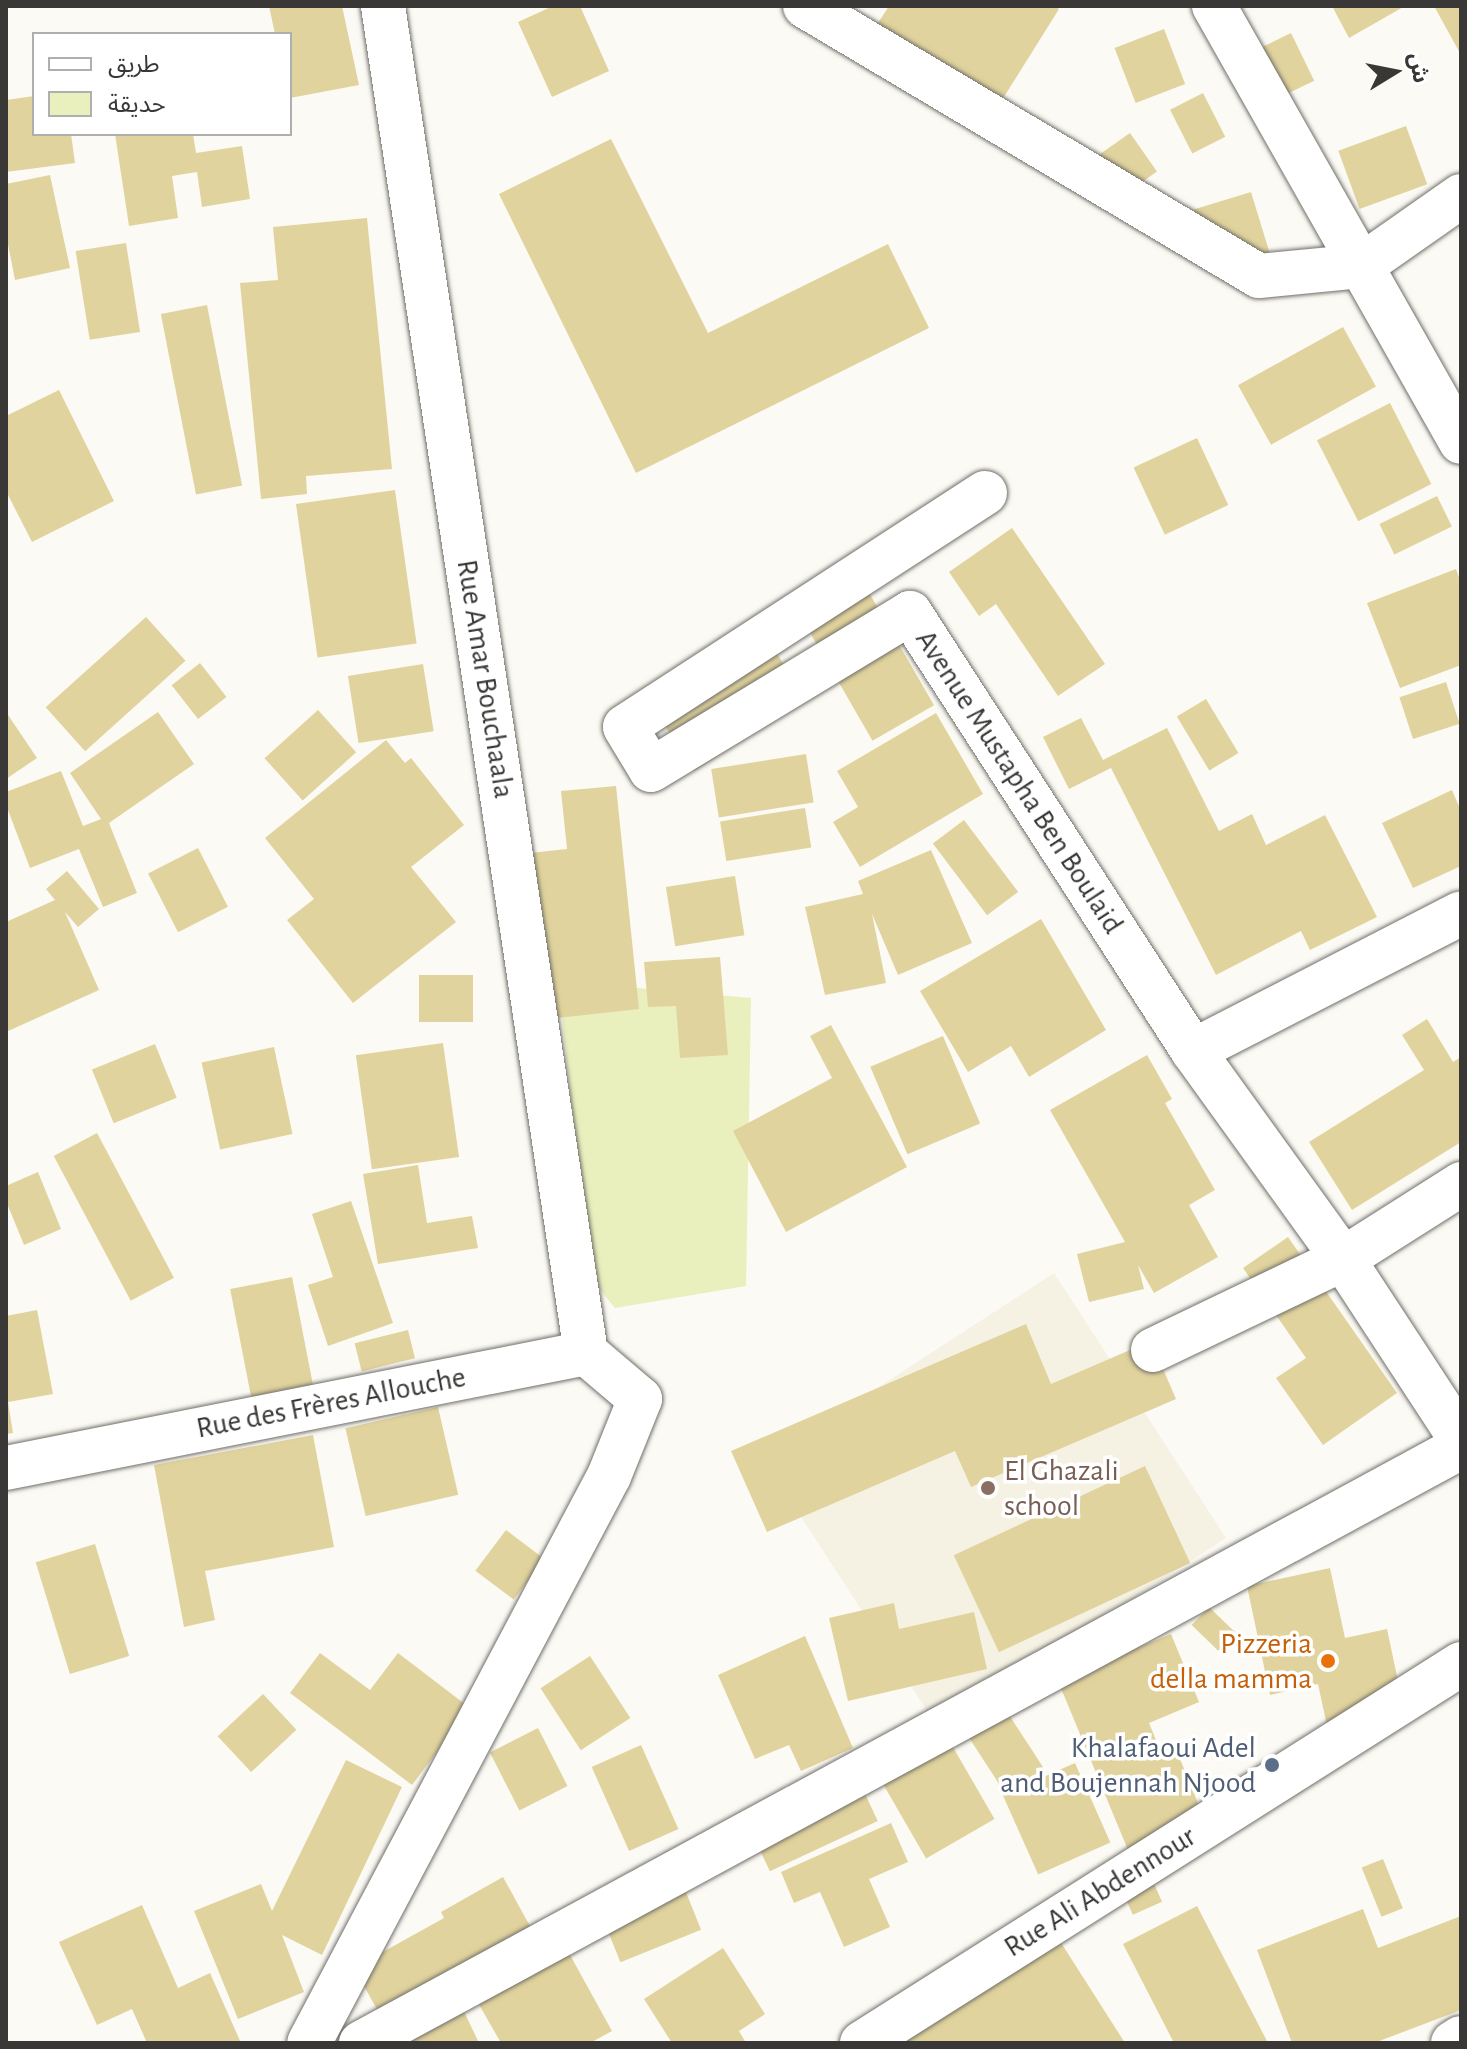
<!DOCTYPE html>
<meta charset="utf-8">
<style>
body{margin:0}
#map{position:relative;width:1467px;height:2049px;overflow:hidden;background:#fcfaf4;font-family:"Alegreya Sans","Noto Sans Arabic",sans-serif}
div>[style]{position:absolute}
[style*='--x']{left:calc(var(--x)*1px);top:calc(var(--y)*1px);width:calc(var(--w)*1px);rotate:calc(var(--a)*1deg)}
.built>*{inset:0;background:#f5f2e4;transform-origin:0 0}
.green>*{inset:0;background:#eaefbe}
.building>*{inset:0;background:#e1d39d;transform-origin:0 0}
.roads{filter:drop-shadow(0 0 2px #706f69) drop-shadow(0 0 2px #706f69)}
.minor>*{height:44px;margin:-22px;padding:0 22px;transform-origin:22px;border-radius:22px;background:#fff}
.dots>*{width:22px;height:22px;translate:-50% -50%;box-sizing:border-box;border:4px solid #fff;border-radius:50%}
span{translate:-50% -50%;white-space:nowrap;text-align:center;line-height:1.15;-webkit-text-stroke:7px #fff;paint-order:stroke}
.street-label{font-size:30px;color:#393836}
.education-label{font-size:30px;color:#785e54}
.left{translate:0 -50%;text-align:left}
.food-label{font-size:30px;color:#c56008}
.right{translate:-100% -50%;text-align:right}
.service-label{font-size:30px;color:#4e5e75}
.frame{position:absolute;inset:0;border:8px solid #393836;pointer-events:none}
.legend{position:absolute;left:32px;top:32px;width:260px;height:104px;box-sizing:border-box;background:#fff;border:2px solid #b0afaf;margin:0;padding:10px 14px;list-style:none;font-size:24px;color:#393836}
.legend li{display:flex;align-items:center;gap:16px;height:40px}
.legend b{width:40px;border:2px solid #b0afaf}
.north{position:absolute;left:1355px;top:32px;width:80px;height:80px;-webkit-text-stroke:6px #fff;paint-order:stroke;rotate:80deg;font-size:22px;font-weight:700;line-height:32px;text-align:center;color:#393836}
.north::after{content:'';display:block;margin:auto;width:28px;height:36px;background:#393836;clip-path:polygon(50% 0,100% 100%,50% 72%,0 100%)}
</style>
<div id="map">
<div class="built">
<i style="left:1054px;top:1273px;width:316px;height:345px;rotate:57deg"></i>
</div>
<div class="green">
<i style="clip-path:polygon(558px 981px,751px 998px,746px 1286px,615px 1308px,591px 1279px)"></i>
</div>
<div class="building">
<i style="clip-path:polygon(269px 6px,342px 6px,359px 85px,290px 98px,290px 34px,275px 34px)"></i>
<i style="clip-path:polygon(553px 6px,580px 6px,609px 71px,552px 97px,518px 22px)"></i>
<i style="clip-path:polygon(889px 6px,1054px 6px,1059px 9px,997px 108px,873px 31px)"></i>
<i style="clip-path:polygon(1332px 6px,1405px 6px,1349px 38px)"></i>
<i style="clip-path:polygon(1434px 6px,1461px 6px,1461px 55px)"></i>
<i style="left:1164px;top:29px;width:59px;height:53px;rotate:69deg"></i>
<i style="left:1291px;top:33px;width:53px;height:37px;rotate:64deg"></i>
<i style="left:1203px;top:93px;width:49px;height:37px;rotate:63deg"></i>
<i style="clip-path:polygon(34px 96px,34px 134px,71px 134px,75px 163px,6px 172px,6px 100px)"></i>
<i style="left:1406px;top:126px;width:62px;height:72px;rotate:70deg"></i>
<i style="left:1130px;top:133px;width:47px;height:57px;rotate:55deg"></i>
<i style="clip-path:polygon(115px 134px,193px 134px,196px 153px,242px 146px,250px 199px,202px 207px,197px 172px,172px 176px,178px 218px,129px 226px)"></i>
<i style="clip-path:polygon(611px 139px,708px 333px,888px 244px,929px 328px,636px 473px,499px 194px)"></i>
<i style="clip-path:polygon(50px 175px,70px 268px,15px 280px,6px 234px,6px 184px)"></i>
<i style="left:1251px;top:192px;width:67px;height:60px;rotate:73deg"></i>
<i style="clip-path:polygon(367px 218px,392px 469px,306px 476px,307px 494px,261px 499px,240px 283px,278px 280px,273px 227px)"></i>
<i style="left:126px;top:243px;width:90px;height:51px;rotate:81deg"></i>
<i style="left:207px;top:305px;width:184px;height:47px;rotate:79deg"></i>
<i style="left:1343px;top:327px;width:68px;height:120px;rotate:61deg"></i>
<i style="clip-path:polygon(59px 390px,114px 501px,32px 542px,6px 491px,6px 416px)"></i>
<i style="left:1390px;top:403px;width:91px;height:82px;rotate:63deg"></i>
<i style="left:1197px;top:438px;width:74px;height:70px;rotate:65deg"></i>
<i style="left:395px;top:490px;width:155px;height:100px;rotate:82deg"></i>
<i style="left:1437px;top:496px;width:34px;height:64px;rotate:64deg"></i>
<i style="clip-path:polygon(1012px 528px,1105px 664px,1058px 696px,996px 604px,979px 616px,949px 572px)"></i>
<i style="clip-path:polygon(1456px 569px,1461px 583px,1461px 665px,1400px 688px,1367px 603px)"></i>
<i style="left:868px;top:591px;width:132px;height:71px;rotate:60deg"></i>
<i style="left:146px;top:617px;width:59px;height:135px;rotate:48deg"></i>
<i style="left:777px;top:654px;width:53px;height:133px;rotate:57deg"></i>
<i style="left:200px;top:663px;width:43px;height:36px;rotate:52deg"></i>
<i style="left:423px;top:664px;width:68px;height:76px;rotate:81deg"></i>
<i style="left:1446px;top:682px;width:44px;height:49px;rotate:72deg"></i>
<i style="left:1206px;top:699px;width:63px;height:34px;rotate:59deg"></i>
<i style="left:318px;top:710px;width:57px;height:72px;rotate:48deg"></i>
<i style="clip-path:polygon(6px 712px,37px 758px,6px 779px)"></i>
<i style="clip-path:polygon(158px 712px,194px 764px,109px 823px,137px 893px,103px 907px,79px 849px,30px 868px,6px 805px,6px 792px,61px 771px,83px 826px,101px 819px,70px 773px)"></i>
<i style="clip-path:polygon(936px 713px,983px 794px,860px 867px,833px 822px,858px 807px,837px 771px)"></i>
<i style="clip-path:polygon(1081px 718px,1103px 760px,1167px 728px,1219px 831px,1252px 814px,1266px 845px,1325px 815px,1377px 917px,1310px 950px,1301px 931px,1216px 975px,1111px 768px,1069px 789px,1043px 737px)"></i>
<i style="clip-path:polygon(386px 740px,405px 763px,411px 758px,464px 825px,411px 867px,456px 922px,353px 1003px,287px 920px,314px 899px,265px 838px)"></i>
<i style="left:806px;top:754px;width:49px;height:96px;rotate:81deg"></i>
<i style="clip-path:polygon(616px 786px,639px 1009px,548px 1019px,530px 853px,567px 849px,561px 791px)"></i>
<i style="clip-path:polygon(1452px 790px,1461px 811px,1461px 866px,1413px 888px,1382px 823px)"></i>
<i style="left:805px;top:808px;width:40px;height:86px;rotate:81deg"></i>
<i style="left:964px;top:820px;width:90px;height:39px;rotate:53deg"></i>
<i style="left:198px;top:848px;width:66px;height:56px;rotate:63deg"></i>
<i style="clip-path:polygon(931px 850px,972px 943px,898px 975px,872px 914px,886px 983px,825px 995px,805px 907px,863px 894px,858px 881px)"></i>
<i style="clip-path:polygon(67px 871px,99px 909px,78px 927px,65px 912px,99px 990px,6px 1032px,6px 922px,55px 900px,46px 889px)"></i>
<i style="left:735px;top:876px;width:60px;height:70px;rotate:81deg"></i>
<i style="clip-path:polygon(1041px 919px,1106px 1030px,1029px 1077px,1011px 1046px,968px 1072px,920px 991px)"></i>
<i style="clip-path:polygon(720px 957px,728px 1055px,680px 1058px,676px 1006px,648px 1007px,644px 962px)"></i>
<i style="left:473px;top:975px;width:47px;height:54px;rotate:90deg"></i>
<i style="clip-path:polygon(1427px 1019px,1453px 1062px,1461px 1057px,1461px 1142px,1352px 1210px,1309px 1142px,1424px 1070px,1402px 1035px)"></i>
<i style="clip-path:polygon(831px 1025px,907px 1167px,786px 1232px,733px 1131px,832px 1078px,810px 1036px)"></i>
<i style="left:943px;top:1036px;width:95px;height:79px;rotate:67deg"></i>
<i style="left:443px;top:1043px;width:115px;height:88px;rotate:82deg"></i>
<i style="left:155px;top:1044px;width:58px;height:68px;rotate:68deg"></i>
<i style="left:274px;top:1047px;width:89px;height:74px;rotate:78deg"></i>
<i style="clip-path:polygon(1147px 1055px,1172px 1099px,1165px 1103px,1215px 1190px,1189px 1205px,1218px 1257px,1154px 1293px,1138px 1265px,1144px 1289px,1089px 1302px,1077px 1254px,1125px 1242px,1050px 1110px)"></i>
<i style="left:97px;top:1133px;width:164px;height:49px;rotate:62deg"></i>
<i style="clip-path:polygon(418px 1165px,427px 1223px,472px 1216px,478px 1248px,378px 1264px,363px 1174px)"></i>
<i style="clip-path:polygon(38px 1172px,61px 1229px,24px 1245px,6px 1201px,6px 1186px)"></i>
<i style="clip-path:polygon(351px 1201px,393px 1323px,328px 1346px,308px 1285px,333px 1277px,312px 1214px)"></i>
<i style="clip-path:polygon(1288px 1237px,1397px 1393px,1323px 1445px,1276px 1378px,1306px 1358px,1243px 1268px)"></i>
<i style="left:292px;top:1277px;width:116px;height:63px;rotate:79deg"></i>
<i style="clip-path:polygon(37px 1310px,53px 1394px,8px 1402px,13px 1433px,6px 1434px,6px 1316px)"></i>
<i style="clip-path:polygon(1026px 1324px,1051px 1384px,1151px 1341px,1176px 1399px,971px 1487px,955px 1451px,767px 1532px,731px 1451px)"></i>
<i style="left:408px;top:1330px;width:29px;height:55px;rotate:76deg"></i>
<i style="left:438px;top:1407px;width:90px;height:95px;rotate:77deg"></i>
<i style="clip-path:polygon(313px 1435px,334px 1547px,205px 1571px,215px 1620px,184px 1627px,154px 1465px)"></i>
<i style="left:1145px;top:1466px;width:107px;height:211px;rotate:65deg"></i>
<i style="left:506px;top:1530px;width:48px;height:51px;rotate:37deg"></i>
<i style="left:95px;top:1544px;width:117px;height:62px;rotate:73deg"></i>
<i style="clip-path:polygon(1330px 1568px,1345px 1638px,1387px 1629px,1406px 1719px,1329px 1735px,1318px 1684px,1270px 1695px,1247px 1586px)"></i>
<i style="clip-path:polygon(894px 1603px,899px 1629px,974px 1612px,987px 1669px,848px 1701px,829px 1618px)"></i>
<i style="left:1209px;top:1607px;width:37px;height:25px;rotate:44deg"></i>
<i style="clip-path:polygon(1171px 1634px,1199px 1702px,1149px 1723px,1162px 1755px,1176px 1749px,1204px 1818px,1128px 1850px,1058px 1681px)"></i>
<i style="clip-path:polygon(805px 1636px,853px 1748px,801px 1771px,789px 1745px,755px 1759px,718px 1675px)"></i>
<i style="clip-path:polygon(320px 1653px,370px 1690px,398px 1653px,470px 1708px,412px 1785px,290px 1693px)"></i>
<i style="left:590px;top:1656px;width:74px;height:59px;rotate:57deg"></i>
<i style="left:263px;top:1694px;width:49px;height:62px;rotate:47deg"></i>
<i style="left:1002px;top:1704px;width:77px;height:46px;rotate:57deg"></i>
<i style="left:538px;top:1728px;width:65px;height:54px;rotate:63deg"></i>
<i style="left:946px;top:1735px;width:97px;height:79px;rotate:60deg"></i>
<i style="left:641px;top:1745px;width:92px;height:54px;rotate:66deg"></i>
<i style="clip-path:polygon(346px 1760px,402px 1787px,322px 1955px,282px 1935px,304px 1992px,238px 2019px,194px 1911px,261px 1884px,272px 1911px)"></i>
<i style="left:1075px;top:1763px;width:87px;height:79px;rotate:66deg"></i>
<i style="left:860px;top:1783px;width:42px;height:119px;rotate:65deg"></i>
<i style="clip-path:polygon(891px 1823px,908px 1862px,869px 1879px,890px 1927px,844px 1947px,820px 1892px,794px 1903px,781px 1872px)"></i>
<i style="left:1383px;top:1859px;width:53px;height:23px;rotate:68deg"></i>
<i style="left:1147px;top:1868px;width:37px;height:32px;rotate:66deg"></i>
<i style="left:679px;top:1875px;width:59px;height:87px;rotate:68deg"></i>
<i style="clip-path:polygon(503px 1877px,531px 1928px,379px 2013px,354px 1968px,444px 1918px,441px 1912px)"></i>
<i style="clip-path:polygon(142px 1905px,178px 1988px,210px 1973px,241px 2043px,147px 2043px,132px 2009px,97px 2025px,59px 1942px)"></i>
<i style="clip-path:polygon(1197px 1906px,1268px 2043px,1174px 2043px,1123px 1944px)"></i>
<i style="clip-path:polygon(1363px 1909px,1378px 1948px,1461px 1916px,1461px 2010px,1374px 2043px,1292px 2043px,1257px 1950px)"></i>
<i style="clip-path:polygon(1058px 1938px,1125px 2043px,895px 2043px)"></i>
<i style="clip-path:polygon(564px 1944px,612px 2031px,590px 2043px,501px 2043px,473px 1994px)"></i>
<i style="clip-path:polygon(723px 1948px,765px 2014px,739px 2031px,746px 2043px,672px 2043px,644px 1999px)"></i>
<i style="clip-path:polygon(460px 2003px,479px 2043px,397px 2043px)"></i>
</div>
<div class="roads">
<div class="minor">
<i style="--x:383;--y:6;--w:1362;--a:81.43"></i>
<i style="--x:805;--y:6;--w:528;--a:30.74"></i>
<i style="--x:1259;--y:276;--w:102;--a:-5.6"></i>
<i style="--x:1361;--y:266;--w:122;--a:-35"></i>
<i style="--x:1214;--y:6;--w:501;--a:60.47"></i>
<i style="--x:985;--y:493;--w:429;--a:147"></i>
<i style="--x:625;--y:727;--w:50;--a:58.8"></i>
<i style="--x:651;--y:770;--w:303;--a:-31.2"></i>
<i style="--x:910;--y:613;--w:521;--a:57.13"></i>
<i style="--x:1193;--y:1051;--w:256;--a:54.2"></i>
<i style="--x:1343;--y:1259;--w:215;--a:56.8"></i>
<i style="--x:1193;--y:1051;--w:301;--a:-27.2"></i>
<i style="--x:1153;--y:1350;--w:211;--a:-25.6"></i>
<i style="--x:1343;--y:1259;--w:140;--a:-32.4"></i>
<i style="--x:6;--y:1468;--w:591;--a:-11.21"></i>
<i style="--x:586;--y:1353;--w:71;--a:40.4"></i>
<i style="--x:640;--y:1399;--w:83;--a:111.9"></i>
<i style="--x:609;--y:1476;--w:641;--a:117.88"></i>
<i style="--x:361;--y:2043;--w:1251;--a:-28.45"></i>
<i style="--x:862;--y:2043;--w:709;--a:-32.32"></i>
<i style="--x:1453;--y:2043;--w:9;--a:-32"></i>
</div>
</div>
<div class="dots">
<i style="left:988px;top:1488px;background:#8d6e63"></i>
<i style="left:1328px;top:1661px;background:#e8710a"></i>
<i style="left:1272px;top:1765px;background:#5c6f8a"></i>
</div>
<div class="street-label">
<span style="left:485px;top:679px;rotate:81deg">Rue Amar Bouchaala</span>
<span style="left:1019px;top:782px;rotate:57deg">Avenue Mustapha Ben Boulaid</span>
<span style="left:331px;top:1403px;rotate:-11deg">Rue des Frères Allouche</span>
<span style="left:1100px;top:1892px;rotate:-32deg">Rue Ali Abdennour</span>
</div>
<div class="education-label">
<span class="left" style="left:1004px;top:1488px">El Ghazali<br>school</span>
</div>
<div class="food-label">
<span class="right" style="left:1312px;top:1661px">Pizzeria<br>della mamma</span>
</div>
<div class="service-label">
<span class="right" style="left:1256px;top:1765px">Khalafaoui Adel<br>and Boujennah Njood</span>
</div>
<div class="frame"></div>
<ul class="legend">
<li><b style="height:10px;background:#fff"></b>طريق</li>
<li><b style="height:22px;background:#eaefbe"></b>حديقة</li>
</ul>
<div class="north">ش</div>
</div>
